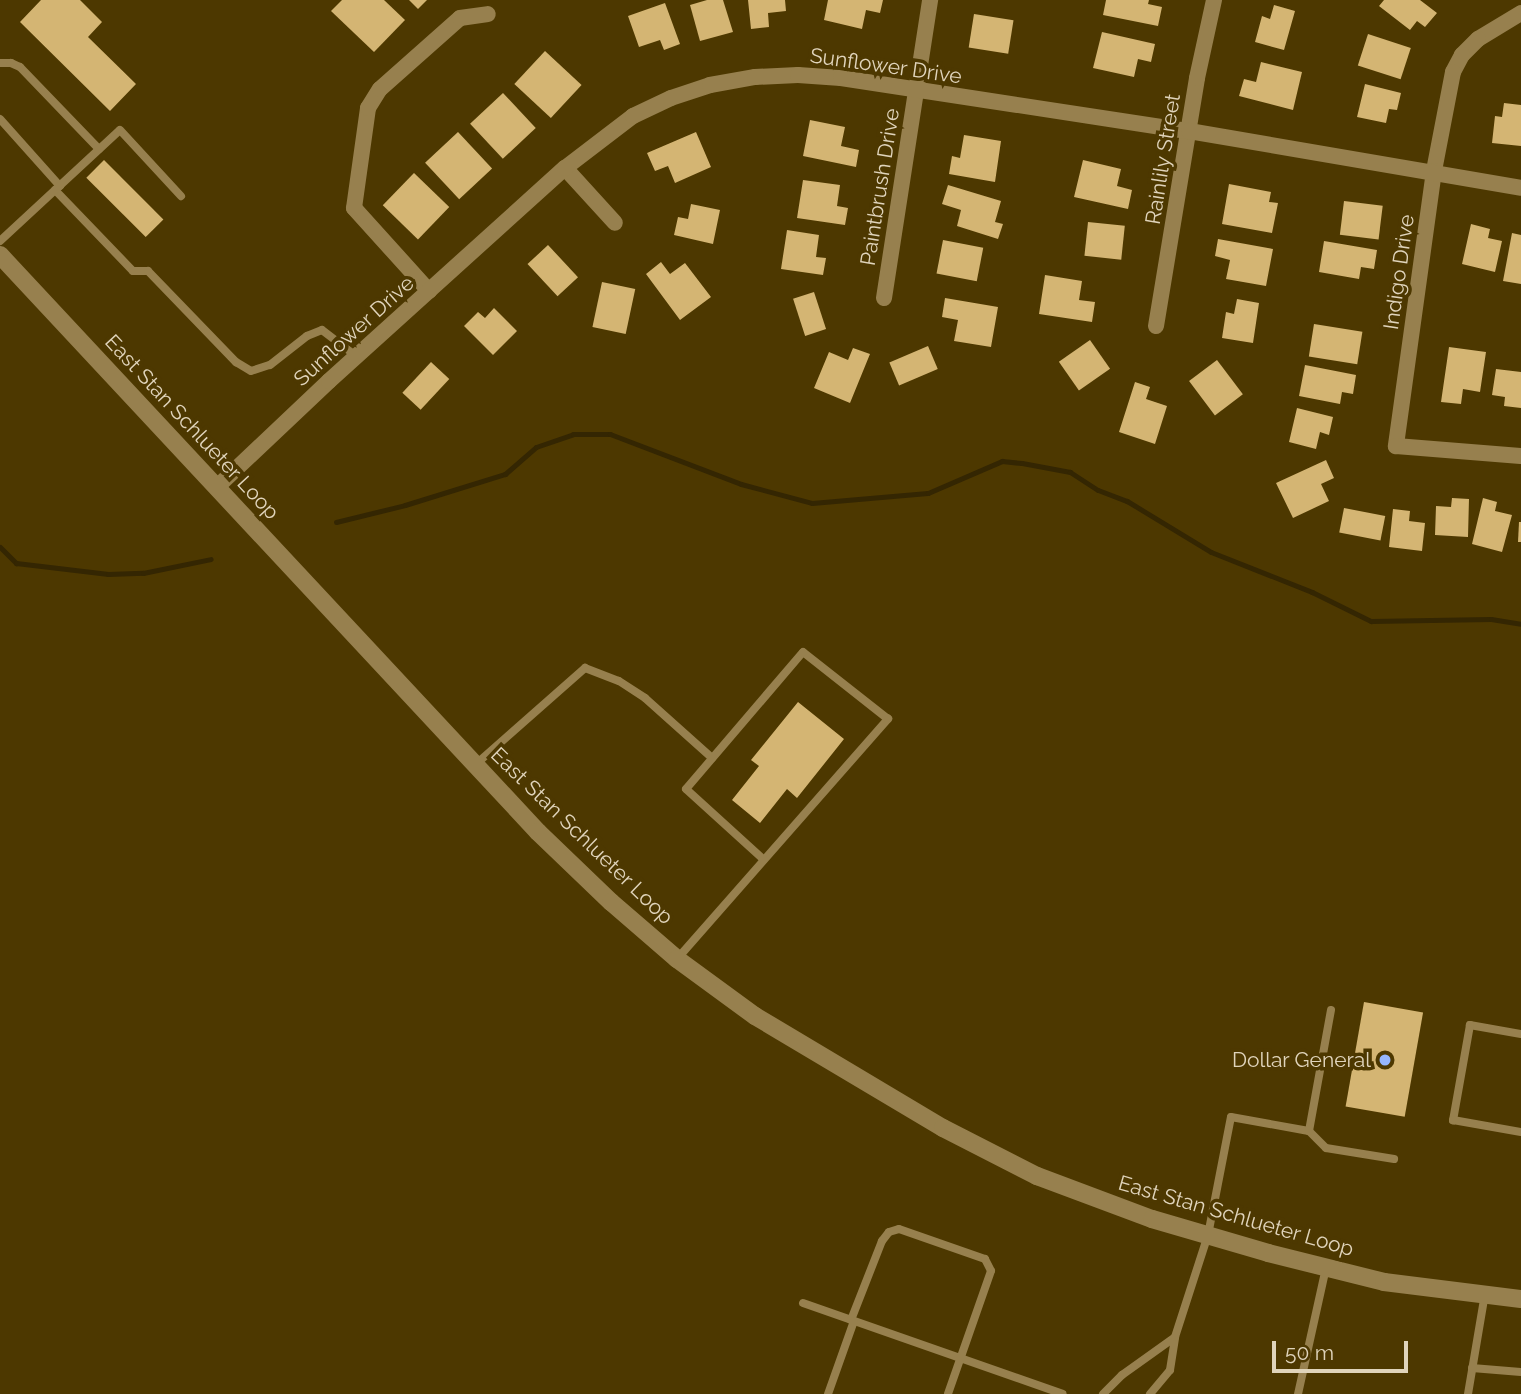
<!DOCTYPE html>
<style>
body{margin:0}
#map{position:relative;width:1521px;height:1394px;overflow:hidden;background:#4d3800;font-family:Raleway,sans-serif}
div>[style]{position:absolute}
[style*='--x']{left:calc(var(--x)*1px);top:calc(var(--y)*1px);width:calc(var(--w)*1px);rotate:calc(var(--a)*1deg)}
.stream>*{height:5px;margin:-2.5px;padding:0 2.5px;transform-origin:2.5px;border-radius:2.5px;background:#342602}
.building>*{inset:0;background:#d4b573;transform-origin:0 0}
.service>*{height:8px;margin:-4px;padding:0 4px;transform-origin:4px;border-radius:4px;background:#97804e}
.minor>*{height:16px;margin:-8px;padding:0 8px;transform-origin:8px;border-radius:8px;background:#97804e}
.secondary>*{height:18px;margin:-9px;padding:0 9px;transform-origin:9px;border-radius:9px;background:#97804e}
.dots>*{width:19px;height:19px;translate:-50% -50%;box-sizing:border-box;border:4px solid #4d3800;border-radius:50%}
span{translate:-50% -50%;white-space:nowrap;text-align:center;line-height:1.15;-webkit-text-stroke:7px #4d3800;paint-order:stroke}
.street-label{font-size:21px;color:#e0d4bb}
.poi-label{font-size:21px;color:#e0d4bb}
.right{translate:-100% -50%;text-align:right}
.scale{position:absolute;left:1272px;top:1341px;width:136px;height:32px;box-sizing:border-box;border:4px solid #e0d4bb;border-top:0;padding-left:9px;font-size:21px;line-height:24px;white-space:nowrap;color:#e0d4bb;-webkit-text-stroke:5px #4d3800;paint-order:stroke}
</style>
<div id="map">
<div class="stream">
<i style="--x:336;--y:522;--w:71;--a:-13.8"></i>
<i style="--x:405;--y:505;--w:105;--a:-17.2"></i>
<i style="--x:505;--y:474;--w:41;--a:-41.1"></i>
<i style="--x:536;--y:447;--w:39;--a:-19"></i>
<i style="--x:573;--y:434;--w:37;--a:0"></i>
<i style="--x:610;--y:434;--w:140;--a:20.9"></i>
<i style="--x:741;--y:484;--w:73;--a:15"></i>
<i style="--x:812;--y:503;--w:116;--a:-4.9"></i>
<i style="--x:928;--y:493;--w:81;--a:-23.4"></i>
<i style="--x:1002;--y:461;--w:20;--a:6"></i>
<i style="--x:1022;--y:463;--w:49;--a:10.6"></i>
<i style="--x:1070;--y:472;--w:33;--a:33"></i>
<i style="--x:1098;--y:490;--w:31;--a:21"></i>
<i style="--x:1127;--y:501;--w:98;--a:31.3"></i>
<i style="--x:1211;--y:552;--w:109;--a:21.6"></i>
<i style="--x:1312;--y:592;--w:66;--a:26.2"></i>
<i style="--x:1371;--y:621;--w:120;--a:-1"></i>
<i style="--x:1491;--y:619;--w:30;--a:9"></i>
<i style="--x:0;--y:547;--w:23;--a:45"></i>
<i style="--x:16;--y:563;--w:93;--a:6.8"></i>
<i style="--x:108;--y:574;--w:35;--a:-2"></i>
<i style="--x:143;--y:573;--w:69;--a:-11.6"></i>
</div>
<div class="building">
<i style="clip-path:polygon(41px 0,80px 0,102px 22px,88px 37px,136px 84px,110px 111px,20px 22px)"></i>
<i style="clip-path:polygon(342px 0,384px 0,405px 20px,374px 52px,331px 11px)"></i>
<i style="clip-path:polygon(409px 0,427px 0,418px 9px)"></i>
<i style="clip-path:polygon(707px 0,723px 0,733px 32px,700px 41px,690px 5px)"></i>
<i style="clip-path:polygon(748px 0,785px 0,786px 11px,768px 13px,769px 27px,751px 29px)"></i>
<i style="clip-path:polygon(828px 0,883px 0,880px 13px,866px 10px,862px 29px,824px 20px)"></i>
<i style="clip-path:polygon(1106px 0,1149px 0,1148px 4px,1162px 7px,1158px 26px,1103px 15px)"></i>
<i style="clip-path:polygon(1384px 0,1420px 0,1437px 13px,1425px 27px,1417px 21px,1410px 30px,1379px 6px)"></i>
<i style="clip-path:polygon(665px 3px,680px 44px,664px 50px,660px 40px,639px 47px,628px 16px)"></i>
<i style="clip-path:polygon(1274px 5px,1295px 11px,1284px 50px,1255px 42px,1262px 16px,1270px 19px)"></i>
<i style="left:974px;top:14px;width:40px;height:34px;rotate:9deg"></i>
<i style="clip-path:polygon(1102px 32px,1155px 44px,1151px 62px,1138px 59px,1134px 77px,1093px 68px)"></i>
<i style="left:1368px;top:34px;width:45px;height:33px;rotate:18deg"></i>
<i style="left:545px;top:51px;width:50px;height:45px;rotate:43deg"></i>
<i style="clip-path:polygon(1261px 62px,1302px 72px,1293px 110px,1239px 96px,1244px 79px,1256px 82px)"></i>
<i style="clip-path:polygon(1365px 84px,1401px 93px,1397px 110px,1389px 109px,1386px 123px,1357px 117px)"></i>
<i style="left:503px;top:93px;width:48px;height:45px;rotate:47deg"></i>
<i style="clip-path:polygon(1504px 103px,1521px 105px,1521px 146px,1492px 143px,1495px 116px,1502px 117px)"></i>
<i style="clip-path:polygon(810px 120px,845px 127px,841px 146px,859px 150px,856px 167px,803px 156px)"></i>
<i style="left:458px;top:132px;width:50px;height:45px;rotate:47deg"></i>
<i style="clip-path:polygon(696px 132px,711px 167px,675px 183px,668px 166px,655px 171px,647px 153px)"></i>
<i style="clip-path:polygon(964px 135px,1001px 141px,995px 182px,949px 174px,952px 156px,960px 158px)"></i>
<i style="left:104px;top:160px;width:84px;height:25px;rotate:45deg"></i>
<i style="clip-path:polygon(1083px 160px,1121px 169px,1117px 186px,1132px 190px,1128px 209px,1074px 197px)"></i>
<i style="left:414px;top:173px;width:49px;height:45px;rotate:44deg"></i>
<i style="clip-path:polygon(803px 180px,840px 185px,837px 206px,848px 208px,845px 225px,797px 218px)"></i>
<i style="clip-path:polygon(1229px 184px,1271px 192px,1269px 202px,1278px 203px,1272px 233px,1222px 224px)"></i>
<i style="clip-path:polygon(948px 185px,1001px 201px,995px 222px,1003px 224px,998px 239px,957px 226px,961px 210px,942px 204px)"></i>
<i style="left:1344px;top:201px;width:39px;height:34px;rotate:7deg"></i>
<i style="clip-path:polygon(691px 204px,720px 210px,713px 244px,674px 235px,678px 217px,688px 219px)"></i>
<i style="left:1088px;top:222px;width:37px;height:34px;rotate:6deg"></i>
<i style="clip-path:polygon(1471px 224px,1490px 229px,1488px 238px,1502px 241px,1495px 272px,1462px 264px)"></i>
<i style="clip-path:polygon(787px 230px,819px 235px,816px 257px,826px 258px,823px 275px,781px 269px)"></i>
<i style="clip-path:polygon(1512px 233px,1521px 235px,1521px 284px,1503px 281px)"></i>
<i style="clip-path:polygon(1218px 239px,1273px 249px,1266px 286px,1226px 279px,1230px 260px,1215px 256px)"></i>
<i style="left:943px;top:240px;width:41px;height:34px;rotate:11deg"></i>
<i style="clip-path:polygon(1324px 241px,1377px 250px,1374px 269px,1361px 267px,1359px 279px,1319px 272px)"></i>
<i style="left:548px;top:245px;width:44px;height:28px;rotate:47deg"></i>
<i style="clip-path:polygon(661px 262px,670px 274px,685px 263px,711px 297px,680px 320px,646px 274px)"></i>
<i style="clip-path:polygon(1045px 275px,1082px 281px,1079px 300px,1095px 302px,1092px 322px,1039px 314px)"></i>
<i style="left:602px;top:282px;width:34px;height:46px;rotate:12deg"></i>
<i style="left:814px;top:292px;width:39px;height:22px;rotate:72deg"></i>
<i style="clip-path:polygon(945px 298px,998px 307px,991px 347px,954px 341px,958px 320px,942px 317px)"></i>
<i style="clip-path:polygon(1237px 299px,1259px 303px,1253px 343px,1222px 338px,1226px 312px,1234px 314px)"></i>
<i style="clip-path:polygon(494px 308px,517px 331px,493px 355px,464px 326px,478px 312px,485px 318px)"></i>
<i style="left:1314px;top:324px;width:49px;height:33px;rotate:9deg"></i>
<i style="left:1090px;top:340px;width:35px;height:38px;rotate:55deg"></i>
<i style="left:928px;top:346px;width:25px;height:42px;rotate:67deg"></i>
<i style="clip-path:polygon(1449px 347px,1486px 352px,1480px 392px,1463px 389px,1461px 404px,1441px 402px)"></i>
<i style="clip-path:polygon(853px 348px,870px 354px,850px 403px,814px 388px,829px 352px,848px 360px)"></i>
<i style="left:1217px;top:360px;width:43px;height:35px;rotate:53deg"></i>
<i style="left:431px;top:362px;width:25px;height:42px;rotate:43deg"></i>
<i style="clip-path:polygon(1305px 365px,1356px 375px,1353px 394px,1342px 392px,1340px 404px,1299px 396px)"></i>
<i style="clip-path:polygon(1496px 369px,1521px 372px,1521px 408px,1504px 406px,1505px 397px,1492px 395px)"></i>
<i style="clip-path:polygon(1135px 382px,1150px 387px,1146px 399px,1167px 406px,1155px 444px,1119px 432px)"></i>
<i style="clip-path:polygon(1297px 408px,1333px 417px,1329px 435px,1320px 432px,1316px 449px,1289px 442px)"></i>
<i style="clip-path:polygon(1326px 460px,1334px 478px,1321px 484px,1329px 501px,1293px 518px,1276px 483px)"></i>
<i style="clip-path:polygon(1452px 498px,1469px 499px,1468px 537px,1435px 535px,1436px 506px,1451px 507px)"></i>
<i style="clip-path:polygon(1483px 498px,1497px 502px,1495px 511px,1512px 515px,1502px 552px,1472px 544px)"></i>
<i style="left:1344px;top:508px;width:42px;height:25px;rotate:11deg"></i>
<i style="clip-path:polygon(1393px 509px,1410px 511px,1409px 521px,1425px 523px,1422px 551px,1389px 547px)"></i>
<i style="clip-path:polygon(1519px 522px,1521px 522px,1521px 542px,1518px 542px)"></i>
<i style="clip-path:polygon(798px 702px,844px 739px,797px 798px,787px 789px,760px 823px,732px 800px,759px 766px,751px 760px)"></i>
<i style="left:1364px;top:1002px;width:60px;height:106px;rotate:10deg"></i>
</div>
<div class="service">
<i style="--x:0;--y:63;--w:11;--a:0"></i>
<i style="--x:11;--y:63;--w:10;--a:24"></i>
<i style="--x:20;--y:67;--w:114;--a:46.1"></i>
<i style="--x:0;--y:119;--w:90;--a:48.2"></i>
<i style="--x:55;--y:190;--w:112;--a:46.1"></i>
<i style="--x:133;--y:271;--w:15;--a:0"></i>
<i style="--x:148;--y:271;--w:127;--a:46"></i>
<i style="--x:236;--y:362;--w:17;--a:31"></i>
<i style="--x:251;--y:371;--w:20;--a:-18"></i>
<i style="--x:270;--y:365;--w:47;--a:-38.1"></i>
<i style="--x:307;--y:336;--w:16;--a:-22"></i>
<i style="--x:322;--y:330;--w:43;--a:37.4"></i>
<i style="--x:0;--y:241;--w:163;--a:-42.8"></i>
<i style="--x:120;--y:130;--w:90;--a:47.3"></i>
<i style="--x:475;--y:765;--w:147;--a:-41.4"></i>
<i style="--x:585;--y:668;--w:36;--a:21"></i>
<i style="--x:619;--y:681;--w:31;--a:33"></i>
<i style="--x:645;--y:698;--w:90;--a:41.8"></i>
<i style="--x:677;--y:959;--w:320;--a:-48.7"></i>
<i style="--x:888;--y:719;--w:108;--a:-141.8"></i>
<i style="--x:803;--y:652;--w:180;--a:130.5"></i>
<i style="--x:686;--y:789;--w:105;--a:42.3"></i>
<i style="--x:1521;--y:1034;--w:52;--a:-170"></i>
<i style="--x:1470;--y:1025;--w:97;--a:100.1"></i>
<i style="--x:1453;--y:1120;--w:69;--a:10"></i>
<i style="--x:1309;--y:1131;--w:24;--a:45"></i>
<i style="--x:1326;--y:1148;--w:69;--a:9.2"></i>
<i style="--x:803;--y:1303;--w:275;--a:19.3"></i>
<i style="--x:851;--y:1320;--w:85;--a:-68.6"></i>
<i style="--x:882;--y:1241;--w:11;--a:-52"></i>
<i style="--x:889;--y:1232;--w:10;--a:-17"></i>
<i style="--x:899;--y:1229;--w:91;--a:19.2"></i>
<i style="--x:985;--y:1259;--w:13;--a:63"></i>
<i style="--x:991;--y:1271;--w:130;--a:109.3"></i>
<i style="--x:1472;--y:1368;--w:49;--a:4.7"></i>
<i style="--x:828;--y:1394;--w:77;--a:-70.4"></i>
<i style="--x:1103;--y:1394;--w:27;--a:-45"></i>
<i style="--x:1122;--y:1375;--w:65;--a:-35.6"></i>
<i style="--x:1150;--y:1394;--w:31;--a:-50"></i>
<i style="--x:1170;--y:1370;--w:33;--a:-81"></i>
<i style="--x:1175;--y:1337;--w:107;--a:-72.1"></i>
<i style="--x:1208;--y:1235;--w:120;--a:-79"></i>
<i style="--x:1231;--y:1117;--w:79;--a:10.2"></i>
<i style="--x:1309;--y:1131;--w:123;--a:-79.7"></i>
<i style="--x:1298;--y:1394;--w:129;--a:-77.5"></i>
<i style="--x:1468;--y:1394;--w:101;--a:-80.4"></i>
</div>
<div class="minor">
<i style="--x:1521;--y:13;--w:50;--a:148.8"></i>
<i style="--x:1478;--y:39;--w:23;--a:135"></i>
<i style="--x:1462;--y:55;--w:19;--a:118"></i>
<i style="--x:1453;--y:72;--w:101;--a:100.9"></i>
<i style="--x:1434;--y:171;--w:278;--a:97.9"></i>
<i style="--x:1396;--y:446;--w:125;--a:4.6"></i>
<i style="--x:565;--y:168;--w:74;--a:47.7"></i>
<i style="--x:429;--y:291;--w:112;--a:-132.1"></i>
<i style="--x:354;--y:208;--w:101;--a:-82"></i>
<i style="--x:368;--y:108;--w:22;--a:-58"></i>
<i style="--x:380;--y:89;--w:107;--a:-41.6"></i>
<i style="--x:460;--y:18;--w:28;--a:-8"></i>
<i style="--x:884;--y:298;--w:302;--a:-81.2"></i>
<i style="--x:1156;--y:326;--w:251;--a:-80.6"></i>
<i style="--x:1197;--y:78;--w:80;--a:-77.7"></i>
<i style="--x:218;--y:486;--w:153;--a:-43.4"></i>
<i style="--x:329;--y:381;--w:318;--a:-42.1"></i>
<i style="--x:565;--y:168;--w:86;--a:-37.4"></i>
<i style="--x:633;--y:116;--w:42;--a:-25.3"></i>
<i style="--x:671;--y:98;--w:41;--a:-18.4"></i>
<i style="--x:710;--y:85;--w:46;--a:-10.1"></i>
<i style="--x:755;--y:77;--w:43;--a:-2.7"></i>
<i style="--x:798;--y:75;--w:43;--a:4"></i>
<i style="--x:841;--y:78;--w:352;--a:8.7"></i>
<i style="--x:1189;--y:131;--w:337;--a:9.7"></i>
</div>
<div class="secondary">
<i style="--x:0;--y:255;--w:789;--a:47"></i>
<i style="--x:538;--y:832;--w:101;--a:43.8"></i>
<i style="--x:611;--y:902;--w:87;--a:40.8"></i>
<i style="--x:677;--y:959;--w:97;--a:36.2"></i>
<i style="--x:755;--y:1016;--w:219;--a:30.8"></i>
<i style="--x:943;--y:1128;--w:106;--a:27.1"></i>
<i style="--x:1037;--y:1176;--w:123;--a:20.5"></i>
<i style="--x:1152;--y:1219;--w:121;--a:16.3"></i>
<i style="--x:1268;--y:1253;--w:120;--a:14"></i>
<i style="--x:1384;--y:1282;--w:138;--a:7.1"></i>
</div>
<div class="dots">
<i style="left:1385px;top:1060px;background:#96b6fd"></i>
</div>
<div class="street-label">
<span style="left:886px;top:66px;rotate:8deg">Sunflower Drive</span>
<span style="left:1163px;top:159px;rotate:-81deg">Rainlily Street</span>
<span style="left:880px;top:187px;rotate:-81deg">Paintbrush Drive</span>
<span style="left:1399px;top:272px;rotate:-82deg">Indigo Drive</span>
<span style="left:354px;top:331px;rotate:-42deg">Sunflower Drive</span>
<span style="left:192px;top:427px;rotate:47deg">East Stan Schlueter Loop</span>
<span style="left:582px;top:836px;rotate:44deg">East Stan Schlueter Loop</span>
<span style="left:1236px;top:1216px;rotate:16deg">East Stan Schlueter Loop</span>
</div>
<div class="poi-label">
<span class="right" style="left:1371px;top:1060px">Dollar General</span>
</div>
<div class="scale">50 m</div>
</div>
